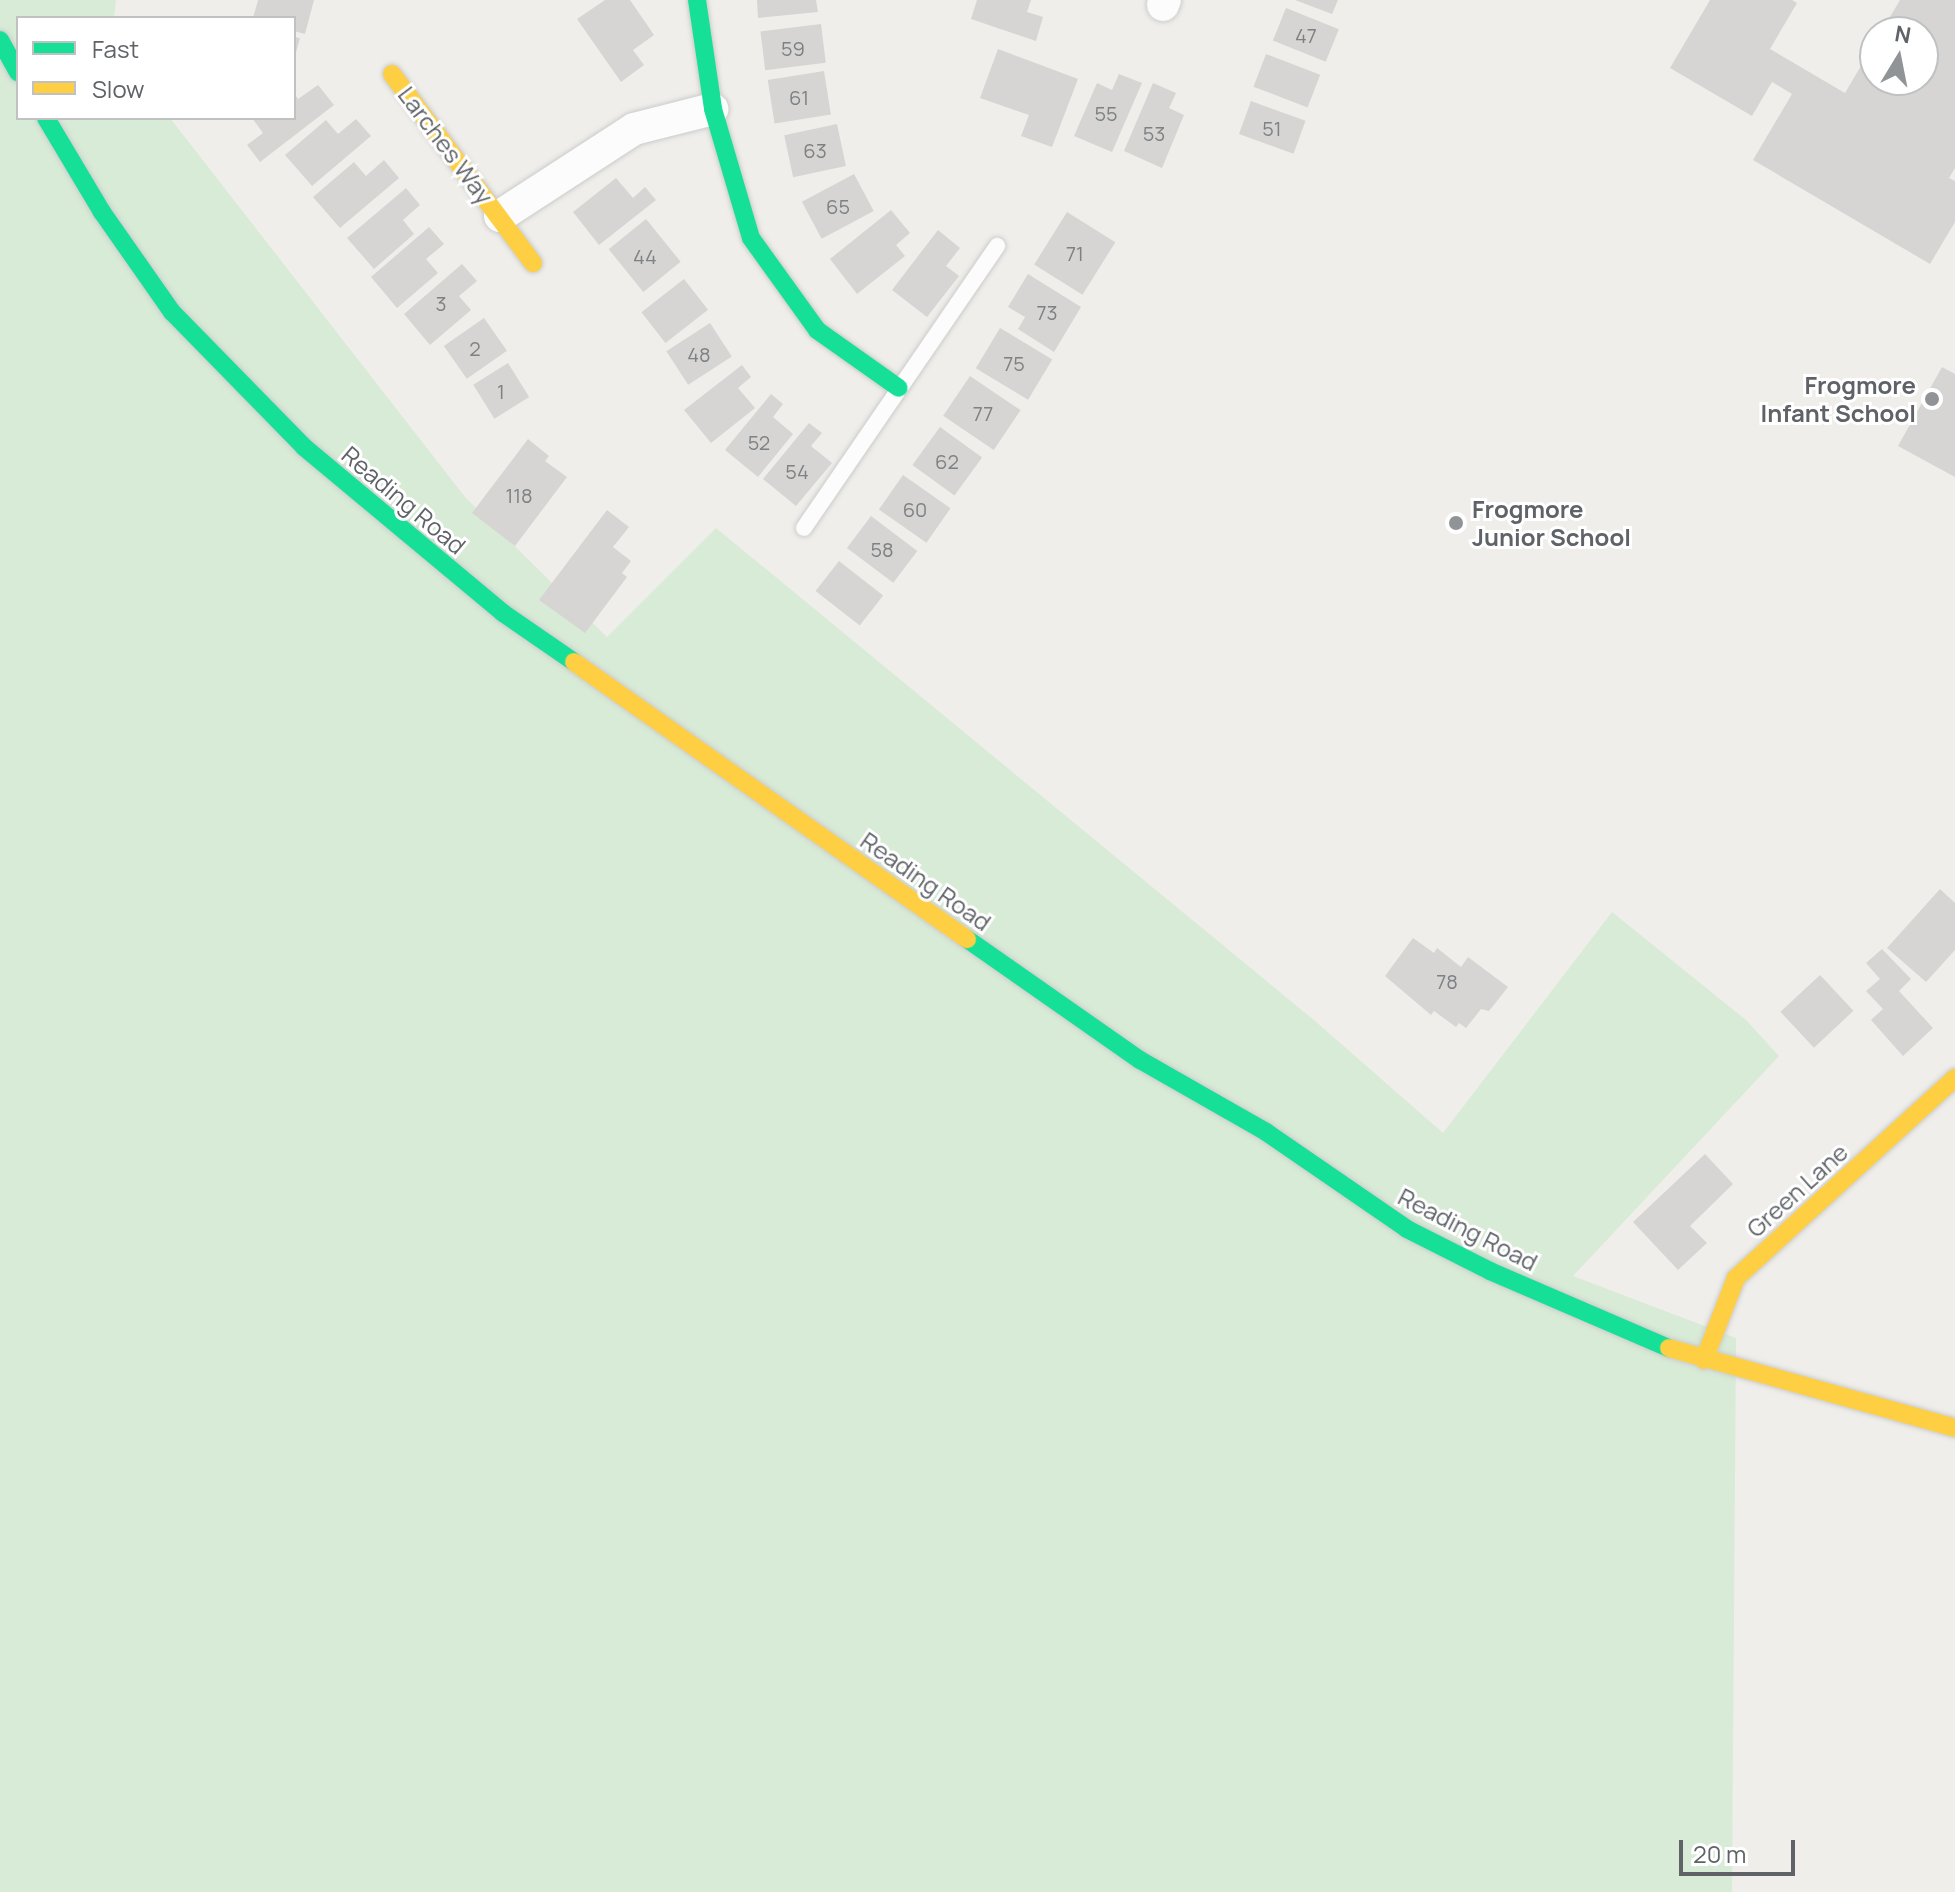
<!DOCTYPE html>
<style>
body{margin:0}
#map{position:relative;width:1955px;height:1892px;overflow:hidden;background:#efeeea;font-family:Manrope,sans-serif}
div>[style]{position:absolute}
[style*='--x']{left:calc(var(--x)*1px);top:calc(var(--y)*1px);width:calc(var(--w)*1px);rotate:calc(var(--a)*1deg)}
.green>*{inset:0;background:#d8ebd6}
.building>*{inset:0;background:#d6d5d3;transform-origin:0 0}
.roads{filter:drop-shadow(0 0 2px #cbcccc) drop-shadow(0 0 2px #cbcccc)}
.lane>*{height:16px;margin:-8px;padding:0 8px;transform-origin:8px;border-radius:8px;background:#fdfcfc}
.street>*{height:32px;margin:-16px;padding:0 16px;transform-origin:16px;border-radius:16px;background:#fdfcfc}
.fast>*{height:18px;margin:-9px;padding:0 9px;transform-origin:9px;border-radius:9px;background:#16e098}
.slow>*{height:18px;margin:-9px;padding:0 9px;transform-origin:9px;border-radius:9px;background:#ffcf43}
.dots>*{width:22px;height:22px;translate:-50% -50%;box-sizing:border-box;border:4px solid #fff;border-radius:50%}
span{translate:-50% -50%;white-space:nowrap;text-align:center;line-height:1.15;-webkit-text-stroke:6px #fff;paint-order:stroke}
.number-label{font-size:20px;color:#7e8184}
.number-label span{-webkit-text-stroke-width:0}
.street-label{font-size:24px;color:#5f6368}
.poi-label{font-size:24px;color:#5f6368;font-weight:700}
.right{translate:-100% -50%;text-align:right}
.left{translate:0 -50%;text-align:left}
.legend{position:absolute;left:16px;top:16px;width:280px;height:104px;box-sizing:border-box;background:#fff;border:2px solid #bfc1c3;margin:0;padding:10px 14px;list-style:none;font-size:24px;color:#5f6368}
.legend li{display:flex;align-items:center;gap:16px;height:40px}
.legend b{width:40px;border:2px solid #bfc1c3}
.north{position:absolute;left:1859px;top:16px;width:80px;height:80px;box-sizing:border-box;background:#fff;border:2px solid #bfc1c3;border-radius:50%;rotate:10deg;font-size:22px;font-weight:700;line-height:32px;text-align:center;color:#5f6368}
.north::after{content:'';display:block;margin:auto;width:28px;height:36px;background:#919496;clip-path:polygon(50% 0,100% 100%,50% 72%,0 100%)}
.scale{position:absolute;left:1679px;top:1840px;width:116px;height:36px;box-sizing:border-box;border:4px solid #5f6368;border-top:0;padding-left:10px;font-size:24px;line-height:28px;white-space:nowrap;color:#5f6368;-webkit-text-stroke:6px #fff;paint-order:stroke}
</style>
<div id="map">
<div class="green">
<i style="clip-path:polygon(0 0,116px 0,114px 18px,18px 18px,18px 118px,170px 118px,465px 497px,607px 637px,716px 528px,1315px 1021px,1443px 1133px,1612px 912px,1746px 1020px,1779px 1056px,1573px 1276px,1736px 1338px,1732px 1892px,0 1892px)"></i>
</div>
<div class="building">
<i style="clip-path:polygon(258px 0,314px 0,305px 34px,294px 31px,294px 18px,253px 18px)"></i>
<i style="clip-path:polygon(605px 0,630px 0,654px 35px,633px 50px,644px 65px,621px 82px,577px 19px)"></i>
<i style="clip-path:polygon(757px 0,816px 0,818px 12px,758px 18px)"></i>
<i style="clip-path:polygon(977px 0,1031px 0,1027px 12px,1043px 17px,1036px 41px,971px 19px)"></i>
<i style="clip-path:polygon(1295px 0,1338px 0,1332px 14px)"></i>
<i style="clip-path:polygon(1710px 0,1792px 0,1797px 3px,1770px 49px,1845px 93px,1875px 42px,1875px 80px,1923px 80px,1923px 32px,1881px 32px,1900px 0,1955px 0,1955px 168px,1949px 178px,1955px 181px,1955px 222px,1930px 264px,1753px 160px,1792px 94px,1772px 82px,1752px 116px,1670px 68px)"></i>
<i style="left:1286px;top:8px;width:57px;height:35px;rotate:22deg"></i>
<i style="left:821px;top:24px;width:39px;height:61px;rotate:83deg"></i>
<i style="clip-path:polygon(294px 37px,300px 38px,295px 56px,294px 56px)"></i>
<i style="clip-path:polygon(998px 49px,1078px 79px,1052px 147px,1021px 136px,1029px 115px,980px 98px)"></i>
<i style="left:1266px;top:54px;width:58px;height:35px;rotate:21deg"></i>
<i style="left:824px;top:71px;width:44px;height:57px;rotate:81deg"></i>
<i style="clip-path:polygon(1119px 74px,1142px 83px,1112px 152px,1074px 136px,1097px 83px,1112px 90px)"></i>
<i style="clip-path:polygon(1153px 83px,1176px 93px,1169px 108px,1184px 115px,1162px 168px,1124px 151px)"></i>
<i style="clip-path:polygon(318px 85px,334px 105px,260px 162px,247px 145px,263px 133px,252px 118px,294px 118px,294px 93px,298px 99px)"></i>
<i style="left:1251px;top:101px;width:58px;height:35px;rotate:20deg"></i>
<i style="clip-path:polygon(356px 119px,371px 136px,312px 186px,285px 155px,326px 120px,338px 134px)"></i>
<i style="left:837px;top:124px;width:43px;height:54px;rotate:78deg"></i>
<i style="clip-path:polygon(384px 160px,399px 178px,340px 228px,313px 197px,354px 162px,366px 176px)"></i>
<i style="left:854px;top:174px;width:42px;height:59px;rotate:62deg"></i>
<i style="clip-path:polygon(616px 178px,633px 198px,645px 187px,656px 200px,599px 245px,573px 212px)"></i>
<i style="clip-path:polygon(406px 188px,420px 205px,403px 220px,414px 234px,374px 269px,347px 238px)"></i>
<i style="clip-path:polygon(891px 210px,910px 233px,896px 245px,905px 256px,857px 294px,830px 259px)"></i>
<i style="left:1067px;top:212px;width:57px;height:62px;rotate:32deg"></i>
<i style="left:646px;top:219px;width:55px;height:48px;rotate:51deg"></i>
<i style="clip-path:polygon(429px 227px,444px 244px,426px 259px,438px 273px,397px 308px,371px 277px)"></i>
<i style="clip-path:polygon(938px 230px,960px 248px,946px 266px,959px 276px,927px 317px,892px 290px)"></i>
<i style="clip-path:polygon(462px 264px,477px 281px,459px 296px,471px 310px,430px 345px,404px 314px)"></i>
<i style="clip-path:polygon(1028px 274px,1081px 307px,1054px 352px,1018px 329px,1025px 317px,1008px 307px)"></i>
<i style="left:684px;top:279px;width:39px;height:54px;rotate:52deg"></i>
<i style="left:484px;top:318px;width:40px;height:49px;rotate:55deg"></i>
<i style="left:710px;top:323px;width:40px;height:52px;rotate:57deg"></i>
<i style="left:1000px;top:328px;width:61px;height:47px;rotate:31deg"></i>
<i style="left:508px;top:363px;width:40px;height:41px;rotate:58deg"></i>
<i style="clip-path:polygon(742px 365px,751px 377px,738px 388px,755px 408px,711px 443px,684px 410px)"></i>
<i style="clip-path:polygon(1942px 367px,1955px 374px,1955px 477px,1898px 446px)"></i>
<i style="left:970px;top:376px;width:61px;height:48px;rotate:34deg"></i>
<i style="clip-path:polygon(771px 394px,783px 404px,773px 417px,793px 434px,758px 477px,725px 450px)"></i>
<i style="clip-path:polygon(809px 423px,822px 433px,811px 446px,832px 463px,796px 506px,763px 479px)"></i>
<i style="left:940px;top:427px;width:52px;height:47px;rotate:36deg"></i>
<i style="clip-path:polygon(528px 439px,549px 456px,545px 461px,567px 477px,515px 546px,472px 513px)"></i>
<i style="left:903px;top:475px;width:58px;height:42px;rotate:35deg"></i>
<i style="clip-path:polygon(607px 510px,629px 527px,613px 547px,631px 561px,622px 573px,627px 577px,585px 633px,539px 600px)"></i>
<i style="left:871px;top:516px;width:58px;height:40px;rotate:37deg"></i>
<i style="left:839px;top:561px;width:56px;height:38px;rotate:38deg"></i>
<i style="clip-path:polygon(1940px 889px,1955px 903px,1955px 950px,1926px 982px,1887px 948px)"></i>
<i style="clip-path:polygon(1413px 938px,1434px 953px,1437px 948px,1461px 967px,1468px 957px,1508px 987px,1489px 1011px,1481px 1009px,1466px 1028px,1459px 1023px,1456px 1027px,1434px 1011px,1431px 1015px,1385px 976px)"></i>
<i style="clip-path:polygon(1882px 949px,1911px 979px,1899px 991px,1933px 1028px,1903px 1056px,1871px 1020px,1883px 1009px,1866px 991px,1880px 979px,1866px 963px)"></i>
<i style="left:1820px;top:975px;width:49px;height:54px;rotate:47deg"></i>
<i style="clip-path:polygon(1705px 1154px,1733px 1184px,1690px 1226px,1707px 1243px,1678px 1270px,1633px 1222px)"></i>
</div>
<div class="roads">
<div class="lane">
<i style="--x:804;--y:528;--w:342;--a:-55.6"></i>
</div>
<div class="street">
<i style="--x:1163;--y:5;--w:5;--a:-68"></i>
<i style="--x:500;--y:216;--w:160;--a:-33"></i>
<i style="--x:634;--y:129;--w:81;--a:-14.2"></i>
</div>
<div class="fast">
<i style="--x:697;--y:0;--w:110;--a:81.6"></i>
<i style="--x:713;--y:109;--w:134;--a:73.6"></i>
<i style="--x:751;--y:238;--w:113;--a:54.3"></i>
<i style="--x:817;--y:330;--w:100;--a:35.3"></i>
<i style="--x:0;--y:40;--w:37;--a:61"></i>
<i style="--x:46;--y:118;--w:109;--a:59.2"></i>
<i style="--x:102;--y:212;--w:122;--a:55"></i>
<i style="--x:172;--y:312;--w:189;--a:45.6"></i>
<i style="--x:304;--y:447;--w:259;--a:39.8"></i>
<i style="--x:503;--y:613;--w:86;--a:34.6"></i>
<i style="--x:967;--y:939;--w:211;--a:35"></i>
<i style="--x:1140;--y:1060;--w:145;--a:29.7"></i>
<i style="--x:1266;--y:1132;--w:171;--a:34.5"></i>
<i style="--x:1407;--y:1229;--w:93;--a:26.8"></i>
<i style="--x:1490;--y:1271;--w:195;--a:23.3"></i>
</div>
<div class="slow">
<i style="--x:392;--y:74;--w:236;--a:53.3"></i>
<i style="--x:574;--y:662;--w:481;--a:35.2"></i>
<i style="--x:1669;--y:1348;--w:297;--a:15.6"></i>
<i style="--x:1704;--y:1360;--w:88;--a:-68.7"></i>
<i style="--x:1736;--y:1278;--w:297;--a:-42.4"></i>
</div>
</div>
<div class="dots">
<i style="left:1932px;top:399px;background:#919496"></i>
<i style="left:1456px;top:523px;background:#919496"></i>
</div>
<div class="number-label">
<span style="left:1306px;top:35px">47</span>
<span style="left:793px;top:48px">59</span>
<span style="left:799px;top:97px">61</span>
<span style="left:1106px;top:113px">55</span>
<span style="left:1272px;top:128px">51</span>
<span style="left:1154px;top:133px">53</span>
<span style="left:815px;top:150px">63</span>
<span style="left:838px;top:206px">65</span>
<span style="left:1075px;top:253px">71</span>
<span style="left:645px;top:256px">44</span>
<span style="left:441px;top:303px">3</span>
<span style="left:1047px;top:312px">73</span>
<span style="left:475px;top:348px">2</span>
<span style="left:699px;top:354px">48</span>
<span style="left:1014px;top:363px">75</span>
<span style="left:501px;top:391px">1</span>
<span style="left:983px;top:413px">77</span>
<span style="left:759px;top:442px">52</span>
<span style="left:947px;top:461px">62</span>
<span style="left:797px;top:471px">54</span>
<span style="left:519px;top:495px">118</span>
<span style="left:915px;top:509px">60</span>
<span style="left:882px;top:549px">58</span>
<span style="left:1447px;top:981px">78</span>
</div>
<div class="street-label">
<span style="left:446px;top:145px;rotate:53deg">Larches Way</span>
<span style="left:404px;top:500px;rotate:40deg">Reading Road</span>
<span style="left:926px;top:881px;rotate:35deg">Reading Road</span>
<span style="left:1797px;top:1190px;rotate:-42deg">Green Lane</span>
<span style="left:1468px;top:1229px;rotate:27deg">Reading Road</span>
</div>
<div class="poi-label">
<span class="right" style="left:1916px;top:399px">Frogmore<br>Infant School</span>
<span class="left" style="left:1472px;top:523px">Frogmore<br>Junior School</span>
</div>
<ul class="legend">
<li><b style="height:10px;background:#16e098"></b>Fast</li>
<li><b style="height:10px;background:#ffcf43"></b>Slow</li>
</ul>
<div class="north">N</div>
<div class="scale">20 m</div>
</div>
